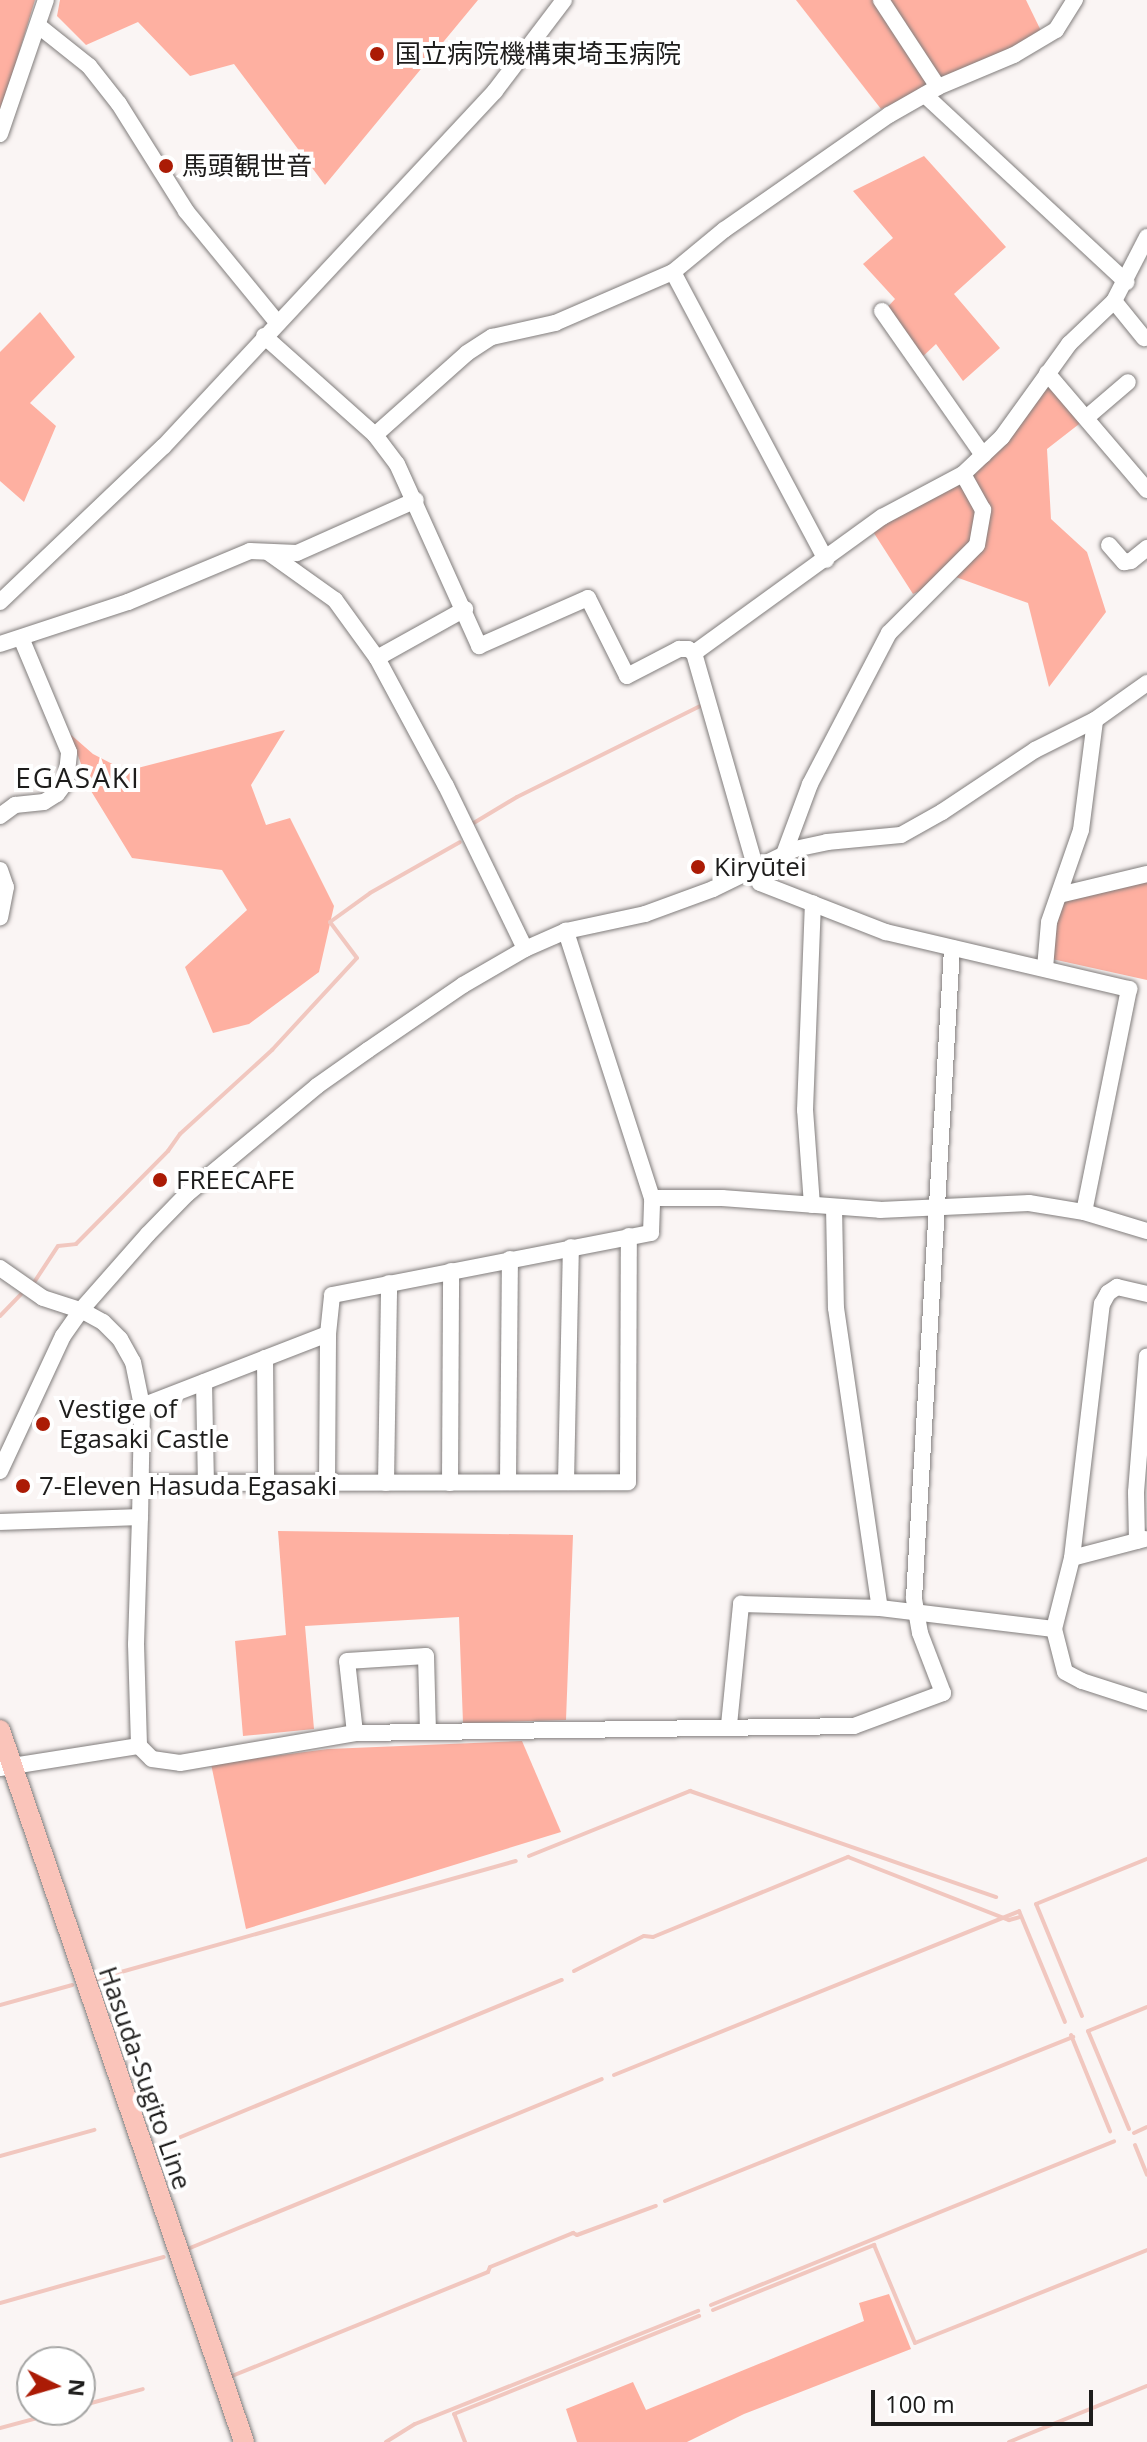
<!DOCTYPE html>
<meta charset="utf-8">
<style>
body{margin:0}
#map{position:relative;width:1147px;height:2442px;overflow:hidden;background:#faf5f4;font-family:"Open Sans","Noto Sans JP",sans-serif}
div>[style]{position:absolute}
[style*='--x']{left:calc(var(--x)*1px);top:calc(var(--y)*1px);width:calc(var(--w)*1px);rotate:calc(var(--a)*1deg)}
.green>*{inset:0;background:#feb0a1}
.stream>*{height:4px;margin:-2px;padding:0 2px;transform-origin:2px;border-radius:2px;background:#f1c7bf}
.roads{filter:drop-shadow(0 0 2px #817d7c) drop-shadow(0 0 2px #817d7c)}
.minor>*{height:16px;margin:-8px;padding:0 8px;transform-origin:8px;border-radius:8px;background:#fff}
.major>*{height:20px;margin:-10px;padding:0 10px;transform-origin:10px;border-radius:10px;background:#fac4ba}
.dots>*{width:22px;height:22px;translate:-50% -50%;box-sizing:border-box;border:4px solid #fff;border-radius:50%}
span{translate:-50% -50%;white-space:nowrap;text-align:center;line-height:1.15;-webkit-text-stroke:8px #fff;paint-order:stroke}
.poi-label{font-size:26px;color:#1e1d1c}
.left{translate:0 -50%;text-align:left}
.street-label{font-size:26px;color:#1e1d1c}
.neighbourhood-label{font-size:28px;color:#1e1d1c;letter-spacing:2px}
.north{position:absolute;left:16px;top:2346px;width:80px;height:80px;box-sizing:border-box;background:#fff;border:2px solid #a5a5a4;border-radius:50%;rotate:95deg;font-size:22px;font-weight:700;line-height:32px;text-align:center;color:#1e1d1c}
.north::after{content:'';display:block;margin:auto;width:28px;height:36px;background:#ab1b05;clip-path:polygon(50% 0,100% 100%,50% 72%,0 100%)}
.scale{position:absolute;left:871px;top:2390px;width:222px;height:36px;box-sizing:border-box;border:4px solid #1e1d1c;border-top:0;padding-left:10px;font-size:24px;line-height:28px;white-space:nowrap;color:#1e1d1c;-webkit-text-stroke:6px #fff;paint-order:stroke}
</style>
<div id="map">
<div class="green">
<i style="clip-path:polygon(0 0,35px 0,0 115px)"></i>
<i style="clip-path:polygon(60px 0,478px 0,325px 185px,234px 64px,190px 76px,138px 22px,86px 45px,57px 16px)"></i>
<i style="clip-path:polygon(796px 0,1026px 0,1043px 35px,881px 109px)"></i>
<i style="clip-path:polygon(924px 156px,1006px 247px,954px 294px,1000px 348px,963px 381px,936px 344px,919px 360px,883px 312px,895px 299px,863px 264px,893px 238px,853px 191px)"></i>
<i style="clip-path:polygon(40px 312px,75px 357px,30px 403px,56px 426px,24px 502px,0 481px,0 352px)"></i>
<i style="clip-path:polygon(1049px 383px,1083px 421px,1047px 449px,1051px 519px,1087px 552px,1106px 612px,1049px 687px,1028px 603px,953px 576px,913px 594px,872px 530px,959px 482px)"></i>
<i style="clip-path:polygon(285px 730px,251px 785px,266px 825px,290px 818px,334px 906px,319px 972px,249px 1024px,213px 1033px,185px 967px,247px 910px,222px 870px,132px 858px,91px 791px,70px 734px,93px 754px,126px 771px)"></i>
<i style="clip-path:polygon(1147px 878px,1147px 980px,1052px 959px,1061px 898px)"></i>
<i style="clip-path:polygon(278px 1531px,573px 1535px,566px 1720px,463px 1723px,459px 1617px,305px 1626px,314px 1729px,243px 1736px,235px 1641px,286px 1635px)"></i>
<i style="clip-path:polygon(522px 1741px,561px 1832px,246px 1929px,211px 1764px,328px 1749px)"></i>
<i style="clip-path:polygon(889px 2294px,911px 2349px,744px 2414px,687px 2442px,577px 2442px,566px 2409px,633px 2382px,646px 2410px,864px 2321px,859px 2303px)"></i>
</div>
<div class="stream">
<i style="--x:472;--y:824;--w:52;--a:-31"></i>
<i style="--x:517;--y:797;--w:204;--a:-26.4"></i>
<i style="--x:33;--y:1284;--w:45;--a:-56.7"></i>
<i style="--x:58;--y:1246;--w:18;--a:-6"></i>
<i style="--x:76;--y:1244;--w:131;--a:-45.3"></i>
<i style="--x:168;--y:1151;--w:21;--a:-55"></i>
<i style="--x:180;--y:1134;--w:125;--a:-42.4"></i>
<i style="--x:272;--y:1050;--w:125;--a:-47.3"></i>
<i style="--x:357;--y:958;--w:45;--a:-126.9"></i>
<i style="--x:330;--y:922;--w:49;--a:-35.9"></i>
<i style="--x:370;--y:893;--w:103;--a:-29.5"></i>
<i style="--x:0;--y:1316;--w:30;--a:-46"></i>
<i style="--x:529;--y:1856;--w:174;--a:-22"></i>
<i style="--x:690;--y:1791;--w:324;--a:19.1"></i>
<i style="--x:574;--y:1971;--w:78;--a:-26.6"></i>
<i style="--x:644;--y:1936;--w:9;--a:6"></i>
<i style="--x:653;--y:1937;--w:211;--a:-22.3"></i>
<i style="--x:848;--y:1857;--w:173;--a:21.4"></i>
<i style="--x:1009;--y:1920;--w:11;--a:-15"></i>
<i style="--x:96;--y:1979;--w:436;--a:-15.7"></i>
<i style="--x:0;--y:2005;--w:75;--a:-15.5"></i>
<i style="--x:1082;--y:2016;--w:121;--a:-112.3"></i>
<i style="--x:1036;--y:1904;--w:120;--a:-22.1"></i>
<i style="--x:1071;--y:2035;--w:104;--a:67.9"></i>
<i style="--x:614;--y:2075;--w:437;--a:-22"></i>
<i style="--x:1019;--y:1911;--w:120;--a:67.5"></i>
<i style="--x:1129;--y:2129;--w:106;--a:-112.7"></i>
<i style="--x:1088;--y:2031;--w:64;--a:-22.1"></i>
<i style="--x:1134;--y:2133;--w:14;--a:-25"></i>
<i style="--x:1135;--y:2145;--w:32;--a:68"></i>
<i style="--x:154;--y:2148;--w:441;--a:-22.4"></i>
<i style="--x:0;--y:2156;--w:98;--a:-15.5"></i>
<i style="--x:665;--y:2201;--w:440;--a:-21.9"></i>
<i style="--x:190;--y:2248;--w:445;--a:-22.3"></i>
<i style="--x:0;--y:2303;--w:170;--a:-15.7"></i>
<i style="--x:711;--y:2305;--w:435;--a:-22.1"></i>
<i style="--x:713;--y:2310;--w:174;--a:-22"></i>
<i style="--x:874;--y:2245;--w:106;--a:67.3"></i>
<i style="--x:915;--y:2343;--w:250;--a:-21.8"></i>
<i style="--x:232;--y:2376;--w:276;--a:-22.1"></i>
<i style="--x:488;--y:2272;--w:5;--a:-68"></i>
<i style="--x:490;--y:2267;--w:90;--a:-22.3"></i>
<i style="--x:573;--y:2233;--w:4;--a:27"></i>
<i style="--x:577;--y:2235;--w:84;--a:-20.2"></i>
<i style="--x:80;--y:2406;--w:65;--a:-15.1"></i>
<i style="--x:0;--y:2428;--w:69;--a:-15"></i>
<i style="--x:386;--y:2442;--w:34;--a:-32"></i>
<i style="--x:415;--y:2424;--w:305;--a:-21.8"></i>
<i style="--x:465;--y:2442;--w:30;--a:-111"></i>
<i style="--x:454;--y:2414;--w:264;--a:-21.8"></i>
<i style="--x:1009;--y:2442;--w:149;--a:-22.1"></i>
</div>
<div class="roads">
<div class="minor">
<i style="--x:881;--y:0;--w:104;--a:56.8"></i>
<i style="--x:40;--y:27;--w:63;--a:38.5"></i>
<i style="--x:89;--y:66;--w:48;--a:51.7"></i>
<i style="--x:119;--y:104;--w:126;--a:57.9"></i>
<i style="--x:186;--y:211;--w:144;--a:50.7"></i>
<i style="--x:925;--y:95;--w:275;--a:42.9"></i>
<i style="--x:0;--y:134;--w:142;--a:-71.1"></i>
<i style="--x:673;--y:272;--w:326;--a:62"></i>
<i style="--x:1114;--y:301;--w:48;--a:51"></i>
<i style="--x:882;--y:311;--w:176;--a:55"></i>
<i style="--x:264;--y:336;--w:149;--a:41.7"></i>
<i style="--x:375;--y:435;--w:36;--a:53"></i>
<i style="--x:397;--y:464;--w:200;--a:65.7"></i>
<i style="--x:479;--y:646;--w:119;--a:-23.8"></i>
<i style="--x:588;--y:598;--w:87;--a:63.4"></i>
<i style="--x:627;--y:676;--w:59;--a:-27.4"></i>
<i style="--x:679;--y:649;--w:9;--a:0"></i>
<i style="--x:688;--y:649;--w:7;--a:34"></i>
<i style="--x:694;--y:653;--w:239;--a:74"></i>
<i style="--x:760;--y:883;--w:135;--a:21.3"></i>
<i style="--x:886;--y:932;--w:250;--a:13.2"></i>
<i style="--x:1129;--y:989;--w:227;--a:101.4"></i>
<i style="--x:1047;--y:373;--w:154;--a:49.5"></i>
<i style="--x:1086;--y:418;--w:55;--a:-40.6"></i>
<i style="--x:375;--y:435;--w:123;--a:-41.7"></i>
<i style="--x:467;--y:353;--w:30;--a:-33"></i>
<i style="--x:492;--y:337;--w:65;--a:-12.5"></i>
<i style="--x:555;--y:323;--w:129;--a:-23.4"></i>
<i style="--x:673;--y:272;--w:66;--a:-39.5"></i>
<i style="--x:724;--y:230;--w:201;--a:-34.9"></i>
<i style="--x:889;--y:115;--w:56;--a:-29.7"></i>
<i style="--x:938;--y:87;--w:82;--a:-22.8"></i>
<i style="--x:1014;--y:55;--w:49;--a:-30.8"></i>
<i style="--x:1056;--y:30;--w:36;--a:-58"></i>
<i style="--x:1109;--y:545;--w:23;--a:49"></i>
<i style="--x:1124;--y:562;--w:7;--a:-8"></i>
<i style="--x:1131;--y:561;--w:21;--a:-39"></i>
<i style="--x:269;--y:553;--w:81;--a:35.5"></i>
<i style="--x:335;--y:600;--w:72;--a:54.1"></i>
<i style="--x:377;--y:658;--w:145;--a:61.7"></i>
<i style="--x:446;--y:786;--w:181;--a:64.1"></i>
<i style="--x:0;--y:602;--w:226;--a:-43.6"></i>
<i style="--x:164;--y:446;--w:485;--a:-47"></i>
<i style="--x:495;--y:91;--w:114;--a:-52.8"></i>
<i style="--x:0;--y:644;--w:135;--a:-18.2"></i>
<i style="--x:128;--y:602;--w:132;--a:-22.7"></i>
<i style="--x:250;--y:551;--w:47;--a:2.4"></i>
<i style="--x:297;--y:553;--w:130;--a:-24"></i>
<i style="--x:694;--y:653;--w:232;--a:-35.9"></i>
<i style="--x:882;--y:517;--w:92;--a:-28"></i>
<i style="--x:963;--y:474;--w:54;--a:-43.5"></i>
<i style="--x:1002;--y:437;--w:115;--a:-54.2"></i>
<i style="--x:1069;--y:344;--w:62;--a:-43.7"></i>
<i style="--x:1114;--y:301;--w:72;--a:-62.7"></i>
<i style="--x:377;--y:658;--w:101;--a:-29.1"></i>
<i style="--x:0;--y:816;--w:19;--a:-36"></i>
<i style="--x:15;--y:805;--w:29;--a:-6"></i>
<i style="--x:44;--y:802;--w:15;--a:-32"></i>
<i style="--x:57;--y:794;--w:15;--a:-53"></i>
<i style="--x:66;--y:782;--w:30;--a:-84"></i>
<i style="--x:69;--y:752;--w:124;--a:-112.8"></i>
<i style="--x:784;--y:854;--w:75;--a:-69.6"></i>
<i style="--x:810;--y:784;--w:170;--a:-62.4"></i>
<i style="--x:889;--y:633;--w:124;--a:-45"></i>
<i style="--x:977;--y:545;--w:36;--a:-80"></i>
<i style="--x:983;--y:510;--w:41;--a:-119.1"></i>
<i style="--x:0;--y:870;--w:18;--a:71"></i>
<i style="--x:6;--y:887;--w:31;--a:101"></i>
<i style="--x:1059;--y:895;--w:90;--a:-13.4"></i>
<i style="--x:1045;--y:968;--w:46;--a:-85"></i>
<i style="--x:1049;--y:922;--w:97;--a:-70.8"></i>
<i style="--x:1081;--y:830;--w:111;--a:-82.7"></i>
<i style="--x:652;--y:1198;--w:70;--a:0"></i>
<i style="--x:722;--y:1198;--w:158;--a:4.3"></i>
<i style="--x:880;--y:1210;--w:149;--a:-2.7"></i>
<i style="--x:1029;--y:1203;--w:56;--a:9.3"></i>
<i style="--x:1084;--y:1212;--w:66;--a:16.8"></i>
<i style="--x:812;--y:1205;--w:95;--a:-94.2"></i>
<i style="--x:805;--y:1110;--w:207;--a:-87.8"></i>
<i style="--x:834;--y:1207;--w:101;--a:88.9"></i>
<i style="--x:836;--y:1308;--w:303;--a:81.7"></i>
<i style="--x:0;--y:1268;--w:52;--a:34.9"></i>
<i style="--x:43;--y:1298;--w:40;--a:18"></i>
<i style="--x:81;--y:1310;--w:25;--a:29"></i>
<i style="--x:103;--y:1322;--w:24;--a:45"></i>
<i style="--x:120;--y:1339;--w:26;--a:61"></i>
<i style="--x:133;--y:1362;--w:45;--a:78.4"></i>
<i style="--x:142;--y:1406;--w:111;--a:91"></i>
<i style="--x:140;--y:1517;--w:140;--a:178"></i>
<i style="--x:265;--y:1358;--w:125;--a:89.5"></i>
<i style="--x:204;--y:1382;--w:101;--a:88.9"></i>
<i style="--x:142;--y:1406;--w:199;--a:-21.2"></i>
<i style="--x:0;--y:1471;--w:149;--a:-65"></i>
<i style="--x:63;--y:1336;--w:32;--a:-55"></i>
<i style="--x:81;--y:1310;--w:101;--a:-48.6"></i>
<i style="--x:148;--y:1234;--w:56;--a:-45.7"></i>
<i style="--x:187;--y:1194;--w:169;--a:-39.7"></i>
<i style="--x:317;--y:1086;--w:62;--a:-35.2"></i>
<i style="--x:368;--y:1050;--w:115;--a:-34.4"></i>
<i style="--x:463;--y:985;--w:72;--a:-30.1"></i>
<i style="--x:525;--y:949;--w:45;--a:-23.7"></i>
<i style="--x:566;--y:931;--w:81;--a:-12.1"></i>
<i style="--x:645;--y:914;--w:72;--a:-20.2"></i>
<i style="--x:713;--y:889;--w:91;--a:-26"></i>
<i style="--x:795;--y:849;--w:33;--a:-12"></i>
<i style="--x:827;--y:842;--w:74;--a:-5.4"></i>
<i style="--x:901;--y:835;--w:47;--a:-29.3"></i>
<i style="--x:942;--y:812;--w:112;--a:-33.7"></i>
<i style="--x:1035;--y:750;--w:67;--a:-26.6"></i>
<i style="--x:1095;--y:720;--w:64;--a:-35.4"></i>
<i style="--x:508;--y:1482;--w:223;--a:-89.5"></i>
<i style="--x:566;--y:1482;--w:235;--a:-88.8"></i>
<i style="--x:142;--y:1483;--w:486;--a:-0.1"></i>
<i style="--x:628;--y:1482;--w:246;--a:-89.8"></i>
<i style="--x:327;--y:1483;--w:149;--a:-89.6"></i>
<i style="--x:328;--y:1334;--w:39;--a:-84"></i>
<i style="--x:332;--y:1295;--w:325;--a:-11"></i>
<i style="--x:651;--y:1233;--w:35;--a:-88"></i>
<i style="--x:652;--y:1198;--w:281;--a:-107.9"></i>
<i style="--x:386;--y:1483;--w:200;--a:-89.1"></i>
<i style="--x:450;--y:1483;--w:212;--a:-89.7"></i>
<i style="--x:140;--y:1517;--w:127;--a:91.8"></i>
<i style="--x:136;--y:1644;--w:102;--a:88.3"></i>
<i style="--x:139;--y:1746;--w:18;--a:45"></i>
<i style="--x:152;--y:1759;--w:28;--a:8"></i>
<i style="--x:180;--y:1763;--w:178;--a:-9.7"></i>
<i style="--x:355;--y:1733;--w:499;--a:-0.8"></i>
<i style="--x:854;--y:1726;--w:95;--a:-20.3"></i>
<i style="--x:943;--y:1693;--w:64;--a:-111"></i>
<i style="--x:920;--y:1633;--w:36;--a:-100"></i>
<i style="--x:914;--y:1598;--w:651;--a:-86.65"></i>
<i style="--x:1137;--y:1541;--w:49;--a:-91.2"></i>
<i style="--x:1136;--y:1492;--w:136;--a:-85.4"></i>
<i style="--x:1072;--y:1558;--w:256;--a:-83.3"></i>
<i style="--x:1102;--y:1304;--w:13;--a:-61"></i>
<i style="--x:1108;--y:1293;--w:11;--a:-34"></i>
<i style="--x:1117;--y:1287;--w:31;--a:13"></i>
<i style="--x:1054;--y:1629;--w:73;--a:-75.8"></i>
<i style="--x:1072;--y:1558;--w:75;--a:-14.6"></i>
<i style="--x:729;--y:1725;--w:122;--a:-84.3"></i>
<i style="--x:741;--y:1604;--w:139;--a:1.6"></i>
<i style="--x:880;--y:1608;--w:175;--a:6.9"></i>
<i style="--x:1054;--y:1629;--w:44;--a:75.7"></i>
<i style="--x:1065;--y:1672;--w:19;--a:28"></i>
<i style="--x:1082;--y:1681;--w:68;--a:17.9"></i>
<i style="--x:355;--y:1733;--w:72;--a:-96.3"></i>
<i style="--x:347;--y:1661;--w:79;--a:-3.6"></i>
<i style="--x:426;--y:1656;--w:75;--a:88.5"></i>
<i style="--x:0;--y:1768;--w:141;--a:-9"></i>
</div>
<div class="major">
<i style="--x:0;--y:1730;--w:753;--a:71.08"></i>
</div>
</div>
<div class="dots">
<i style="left:377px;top:54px;background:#ab1b05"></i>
<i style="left:166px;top:166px;background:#ab1b05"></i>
<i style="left:698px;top:867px;background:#ab1b05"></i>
<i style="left:160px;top:1180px;background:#ab1b05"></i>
<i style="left:43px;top:1424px;background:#ab1b05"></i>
<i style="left:23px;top:1486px;background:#ab1b05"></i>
</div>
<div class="poi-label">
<span class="left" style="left:395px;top:54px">国立病院機構東埼玉病院</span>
<span class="left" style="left:182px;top:166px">馬頭観世音</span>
<span class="left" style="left:714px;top:867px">Kiryūtei</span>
<span class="left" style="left:176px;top:1180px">FREECAFE</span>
<span class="left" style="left:59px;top:1424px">Vestige of<br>Egasaki Castle</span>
<span class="left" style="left:39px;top:1486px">7-Eleven Hasuda Egasaki</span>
</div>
<div class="street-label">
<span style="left:145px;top:2078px;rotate:71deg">Hasuda-Sugito Line</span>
</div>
<div class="neighbourhood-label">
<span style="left:78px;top:777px">EGASAKI</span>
</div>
<div class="north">N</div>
<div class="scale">100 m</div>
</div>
